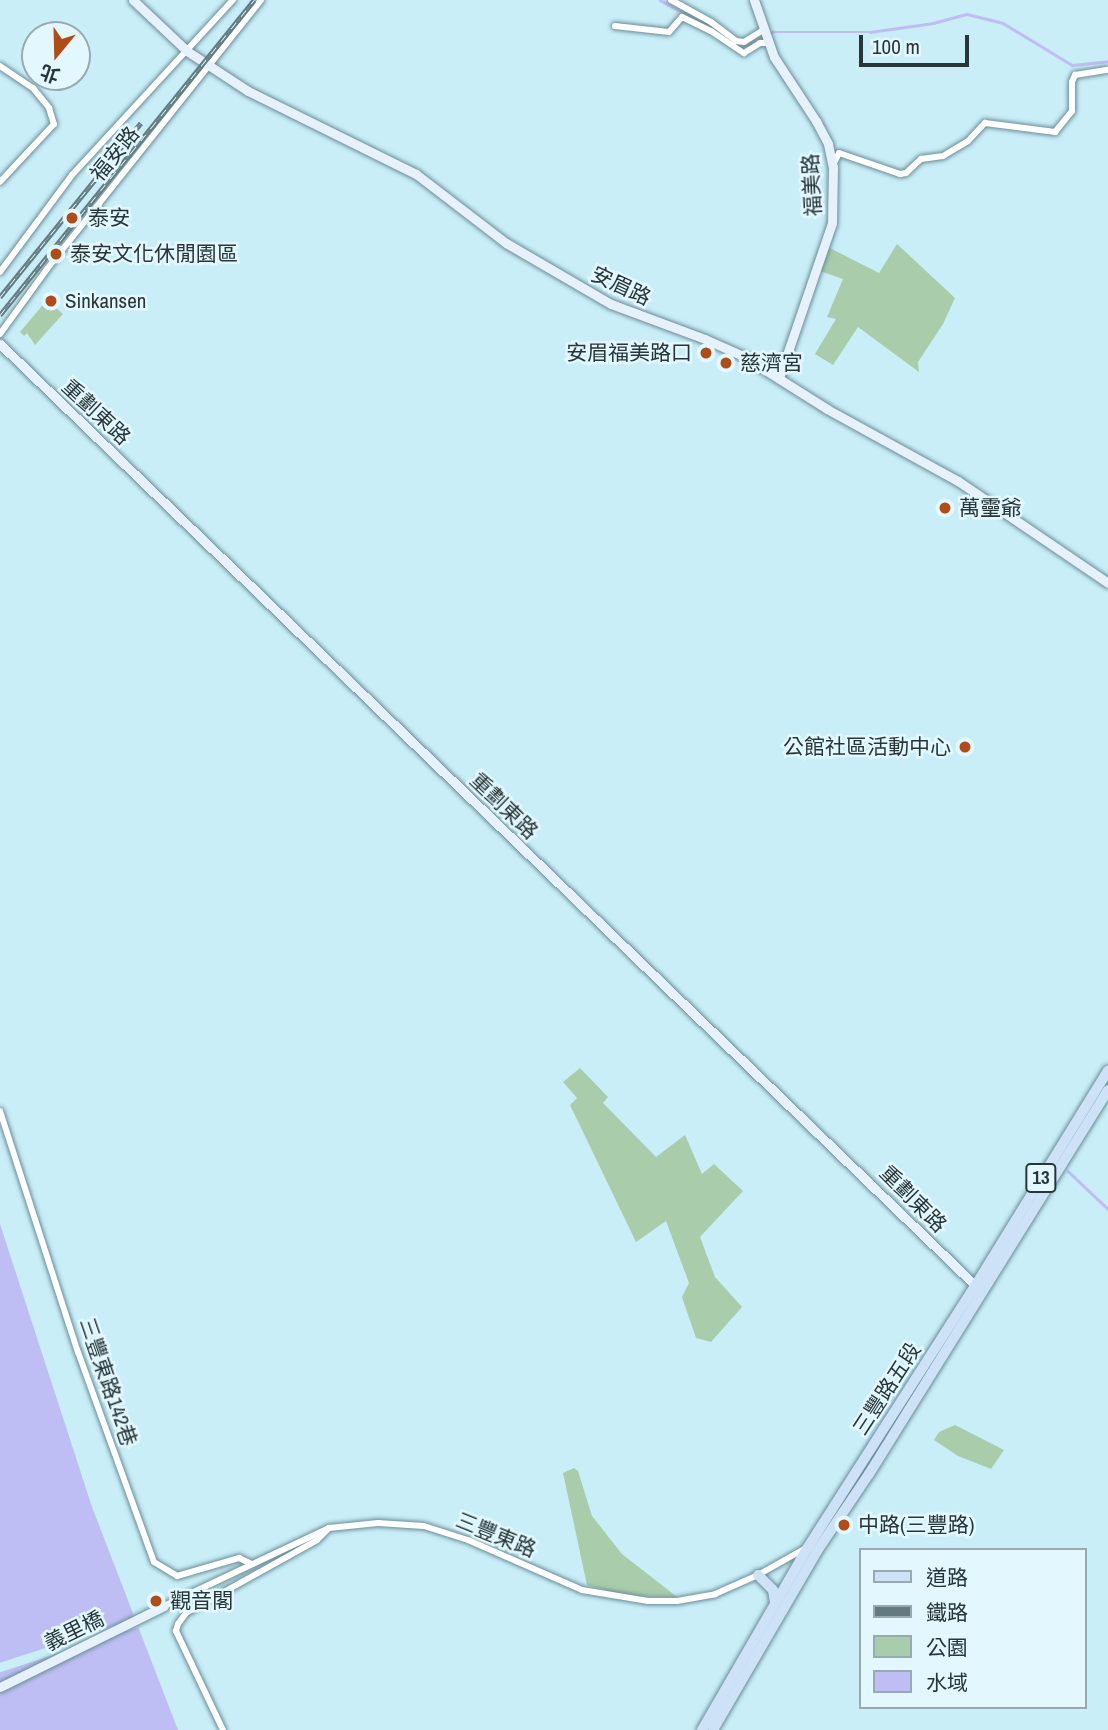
<!DOCTYPE html>
<meta charset="utf-8">
<style>
body{margin:0}
#map{position:relative;width:1108px;height:1730px;overflow:hidden;background:#c9eef8;font-family:"Archivo Narrow","Noto Sans TC",sans-serif}
div>[style]{position:absolute}
[style*='--x']{left:calc(var(--x)*1px);top:calc(var(--y)*1px);width:calc(var(--w)*1px);rotate:calc(var(--a)*1deg)}
.green>*{inset:0;background:#a9ccab}
.water>*{inset:0;background:#bebef4}
.pier>*{inset:0;background:#c9eef8;transform-origin:0 0}
.stream>*{height:2.5px;margin:-1.25px;padding:0 1.25px;transform-origin:1.25px;border-radius:1.25px;background:#bebef4}
.roads{filter:drop-shadow(0 0 2px #6a8d96) drop-shadow(0 0 2px #6a8d96)}
.street>*{height:6px;margin:-3px;padding:0 3px;transform-origin:3px;border-radius:3px;background:#fff}
.secondary>*{height:9px;margin:-4.5px;padding:0 4.5px;transform-origin:4.5px;border-radius:4.5px;background:#e7f1fb}
.primary>*{height:10px;margin:-5px;padding:0 5px;transform-origin:5px;border-radius:5px;background:#cee2f7}
.rail>*{height:5px;margin-top:-2.5px;transform-origin:0;background:repeating-linear-gradient(90deg,#e2f8fe 0 8px,#637a80 0 16px);box-sizing:border-box;border-block:2px solid #637a80}
.dots>*{width:19px;height:19px;translate:-50% -50%;box-sizing:border-box;border:4px solid #e2f8fe;border-radius:50%}
span{translate:-50% -50%;white-space:nowrap;text-align:center;line-height:1.15;-webkit-text-stroke:5px #e2f8fe;paint-order:stroke}
.shield-label span{padding:2px 5px;background:#e2f8fe;border:2px solid;border-radius:5px;-webkit-text-stroke-width:0}
.shield-label{font-size:19px;color:#28363a;font-weight:700}
.street-label{font-size:21px;color:#28363a}
.poi-label{font-size:21px;color:#28363a}
.left{translate:0 -50%;text-align:left}
.right{translate:-100% -50%;text-align:right}
.legend{position:absolute;left:859px;top:1548px;width:228px;height:161px;box-sizing:border-box;background:#e2f8fe;border:2px solid #98aab0;margin:0;padding:9px 12px;list-style:none;font-size:21px;color:#28363a}
.legend li{display:flex;align-items:center;gap:14px;height:35px}
.legend b{width:35px;border:2px solid #98aab0}
.north{position:absolute;left:21px;top:21px;width:70px;height:70px;box-sizing:border-box;background:#e2f8fe;border:2px solid #98aab0;border-radius:50%;rotate:199deg;font-size:19px;font-weight:700;line-height:28px;text-align:center;color:#28363a}
.north::after{content:'';display:block;margin:auto;width:24px;height:32px;background:#af4c17;clip-path:polygon(50% 0,100% 100%,50% 72%,0 100%)}
.scale{position:absolute;left:859px;top:35px;width:110px;height:32px;box-sizing:border-box;border:4px solid #28363a;border-top:0;padding-left:9px;font-size:21px;line-height:24px;white-space:nowrap;color:#28363a;-webkit-text-stroke:5px #e2f8fe;paint-order:stroke}
</style>
<div id="map">
<div class="green">
<i style="clip-path:polygon(897px 244px,955px 298px,943px 324px,918px 362px,919px 372px,858px 327px,833px 365px,815px 354px,836px 319px,827px 317px,843px 279px,817px 270px,826px 246px,879px 273px)"></i>
<i style="clip-path:polygon(47px 300px,63px 314px,35px 345px,27px 333px,24px 336px,20px 332px)"></i>
<i style="clip-path:polygon(580px 1068px,608px 1097px,603px 1103px,656px 1157px,685px 1135px,702px 1174px,714px 1164px,743px 1191px,700px 1237px,715px 1277px,742px 1307px,711px 1342px,696px 1338px,682px 1297px,689px 1283px,666px 1221px,636px 1242px,570px 1105px,577px 1098px,563px 1082px)"></i>
<i style="clip-path:polygon(955px 1425px,1004px 1450px,991px 1469px,958px 1456px,934px 1440px,939px 1432px)"></i>
<i style="clip-path:polygon(574px 1468px,578px 1471px,592px 1516px,622px 1554px,677px 1597px,629px 1596px,587px 1585px,563px 1473px)"></i>
</div>
<div class="water">
<i style="clip-path:polygon(0 1224px,92px 1507px,178px 1730px,0 1730px)"></i>
</div>
<div class="pier">
<i style="left:138px;top:1618px;width:9px;height:154px;rotate:72deg"></i>
</div>
<div class="stream">
<i style="--x:660;--y:0;--w:67;--a:28.5"></i>
<i style="--x:736;--y:44;--w:8;--a:23"></i>
<i style="--x:743;--y:47;--w:34;--a:-27"></i>
<i style="--x:773;--y:32;--w:97;--a:0"></i>
<i style="--x:870;--y:32;--w:64;--a:-8.1"></i>
<i style="--x:933;--y:23;--w:35;--a:-15"></i>
<i style="--x:967;--y:14;--w:37;--a:14"></i>
<i style="--x:1003;--y:23;--w:81;--a:31.3"></i>
<i style="--x:1072;--y:65;--w:36;--a:-6"></i>
<i style="--x:1068;--y:1171;--w:55;--a:43.5"></i>
</div>
<div class="roads">
<div class="street">
<i style="--x:671;--y:0;--w:46;--a:28.8"></i>
<i style="--x:711;--y:22;--w:31;--a:37"></i>
<i style="--x:736;--y:41;--w:8;--a:7"></i>
<i style="--x:744;--y:42;--w:25;--a:-32"></i>
<i style="--x:615;--y:26;--w:54;--a:6.3"></i>
<i style="--x:669;--y:32;--w:20;--a:-49"></i>
<i style="--x:682;--y:17;--w:32;--a:26"></i>
<i style="--x:711;--y:31;--w:40;--a:34"></i>
<i style="--x:744;--y:53;--w:19;--a:-32"></i>
<i style="--x:760;--y:43;--w:9;--a:0"></i>
<i style="--x:0;--y:66;--w:40;--a:34"></i>
<i style="--x:33;--y:88;--w:26;--a:51"></i>
<i style="--x:49;--y:108;--w:17;--a:73"></i>
<i style="--x:54;--y:124;--w:79;--a:133"></i>
<i style="--x:834;--y:163;--w:11;--a:-63"></i>
<i style="--x:839;--y:153;--w:65;--a:19"></i>
<i style="--x:900;--y:174;--w:6;--a:-9"></i>
<i style="--x:906;--y:173;--w:21;--a:-43"></i>
<i style="--x:921;--y:159;--w:22;--a:-8"></i>
<i style="--x:943;--y:156;--w:29;--a:-31"></i>
<i style="--x:968;--y:141;--w:25;--a:-47"></i>
<i style="--x:985;--y:123;--w:71;--a:7.3"></i>
<i style="--x:1055;--y:132;--w:27;--a:-51"></i>
<i style="--x:1072;--y:111;--w:29;--a:-90"></i>
<i style="--x:1072;--y:82;--w:8;--a:-67"></i>
<i style="--x:1075;--y:75;--w:33;--a:-9"></i>
<i style="--x:0;--y:272;--w:121;--a:-53.4"></i>
<i style="--x:72;--y:175;--w:238;--a:-47.4"></i>
<i style="--x:0;--y:334;--w:80;--a:-54.1"></i>
<i style="--x:47;--y:269;--w:344;--a:-51.5"></i>
<i style="--x:0;--y:1111;--w:253;--a:72.1"></i>
<i style="--x:78;--y:1352;--w:223;--a:70.1"></i>
<i style="--x:154;--y:1562;--w:27;--a:31"></i>
<i style="--x:177;--y:1576;--w:65;--a:-16.2"></i>
<i style="--x:239;--y:1558;--w:14;--a:25"></i>
<i style="--x:164;--y:1606;--w:183;--a:-25.3"></i>
<i style="--x:329;--y:1528;--w:49;--a:-5.8"></i>
<i style="--x:378;--y:1523;--w:46;--a:3.7"></i>
<i style="--x:424;--y:1526;--w:46;--a:17.7"></i>
<i style="--x:468;--y:1540;--w:124;--a:23.7"></i>
<i style="--x:582;--y:1590;--w:67;--a:9.5"></i>
<i style="--x:648;--y:1601;--w:29;--a:0"></i>
<i style="--x:677;--y:1601;--w:39;--a:-10"></i>
<i style="--x:715;--y:1594;--w:47;--a:-23.8"></i>
<i style="--x:758;--y:1575;--w:55;--a:-29.4"></i>
<i style="--x:223;--y:1730;--w:110;--a:-115.4"></i>
<i style="--x:176;--y:1631;--w:7;--a:-74"></i>
<i style="--x:178;--y:1624;--w:14;--a:-54"></i>
<i style="--x:186;--y:1613;--w:150;--a:-29.1"></i>
<i style="--x:317;--y:1540;--w:14;--a:-45"></i>
</div>
<div class="secondary">
<i style="--x:133;--y:0;--w:74;--a:43.4"></i>
<i style="--x:187;--y:51;--w:73;--a:33.3"></i>
<i style="--x:248;--y:91;--w:187;--a:26.3"></i>
<i style="--x:416;--y:174;--w:113;--a:37.5"></i>
<i style="--x:506;--y:243;--w:121;--a:30.2"></i>
<i style="--x:611;--y:304;--w:100;--a:20.4"></i>
<i style="--x:705;--y:339;--w:42;--a:24.1"></i>
<i style="--x:743;--y:356;--w:99;--a:32.2"></i>
<i style="--x:827;--y:409;--w:149;--a:28.8"></i>
<i style="--x:958;--y:481;--w:181;--a:34.2"></i>
<i style="--x:754;--y:0;--w:60;--a:70.7"></i>
<i style="--x:774;--y:57;--w:77;--a:56.7"></i>
<i style="--x:816;--y:121;--w:26;--a:62"></i>
<i style="--x:828;--y:144;--w:24;--a:78"></i>
<i style="--x:833;--y:167;--w:56;--a:91"></i>
<i style="--x:832;--y:223;--w:164;--a:108.9"></i>
<i style="--x:0;--y:344;--w:1359;--a:43.99"></i>
<i style="--x:0;--y:1687;--w:183;--a:-26.3"></i>
</div>
<div class="primary">
<i style="--x:758;--y:1575;--w:21;--a:45"></i>
<i style="--x:773;--y:1590;--w:13;--a:81"></i>
<i style="--x:702;--y:1730;--w:211;--a:-59.9"></i>
<i style="--x:808;--y:1547;--w:310;--a:-57.4"></i>
<i style="--x:975;--y:1286;--w:253;--a:-58.3"></i>
<i style="--x:713;--y:1730;--w:207;--a:-59.8"></i>
<i style="--x:817;--y:1551;--w:93;--a:-56"></i>
<i style="--x:869;--y:1474;--w:452;--a:-58.1"></i>
</div>
</div>
<div class="rail">
<i style="--x:0;--y:297;--w:224;--a:-51"></i>
<i style="--x:0;--y:315;--w:405;--a:-51.1"></i>
</div>
<div class="dots">
<i style="left:72px;top:218px;background:#af4c17"></i>
<i style="left:56px;top:254px;background:#af4c17"></i>
<i style="left:51px;top:301px;background:#af4c17"></i>
<i style="left:706px;top:353px;background:#af4c17"></i>
<i style="left:726px;top:363px;background:#af4c17"></i>
<i style="left:945px;top:508px;background:#af4c17"></i>
<i style="left:965px;top:747px;background:#af4c17"></i>
<i style="left:844px;top:1525px;background:#af4c17"></i>
<i style="left:156px;top:1601px;background:#af4c17"></i>
</div>
<div class="shield-label">
<span style="left:1041px;top:1178px">13</span>
</div>
<div class="street-label">
<span style="left:115px;top:154px;rotate:-51deg">福安路</span>
<span style="left:812px;top:185px;rotate:-93deg">福美路</span>
<span style="left:621px;top:286px;rotate:25deg">安眉路</span>
<span style="left:96px;top:412px;rotate:43deg">重劃東路</span>
<span style="left:504px;top:806px;rotate:44deg">重劃東路</span>
<span style="left:913px;top:1199px;rotate:45deg">重劃東路</span>
<span style="left:108px;top:1382px;rotate:71deg">三豐東路142巷</span>
<span style="left:887px;top:1389px;rotate:-57deg">三豐路五段</span>
<span style="left:496px;top:1535px;rotate:22deg">三豐東路</span>
<span style="left:74px;top:1631px;rotate:-26deg">義里橋</span>
</div>
<div class="poi-label">
<span class="left" style="left:88px;top:218px">泰安</span>
<span class="left" style="left:70px;top:254px">泰安文化休閒園區</span>
<span class="left" style="left:65px;top:301px">Sinkansen</span>
<span class="right" style="left:692px;top:353px">安眉福美路口</span>
<span class="left" style="left:740px;top:363px">慈濟宮</span>
<span class="left" style="left:959px;top:508px">萬𤫊爺</span>
<span class="right" style="left:951px;top:747px">公館社區活動中心</span>
<span class="left" style="left:858px;top:1525px">中路(三豐路)</span>
<span class="left" style="left:170px;top:1601px">觀音閣</span>
</div>
<ul class="legend">
<li><b style="height:9px;background:#cee2f7"></b>道路</li>
<li><b style="height:9px;background:#637a80"></b>鐵路</li>
<li><b style="height:19px;background:#a9ccab"></b>公園</li>
<li><b style="height:19px;background:#bebef4"></b>水域</li>
</ul>
<div class="north">北</div>
<div class="scale">100 m</div>
</div>
